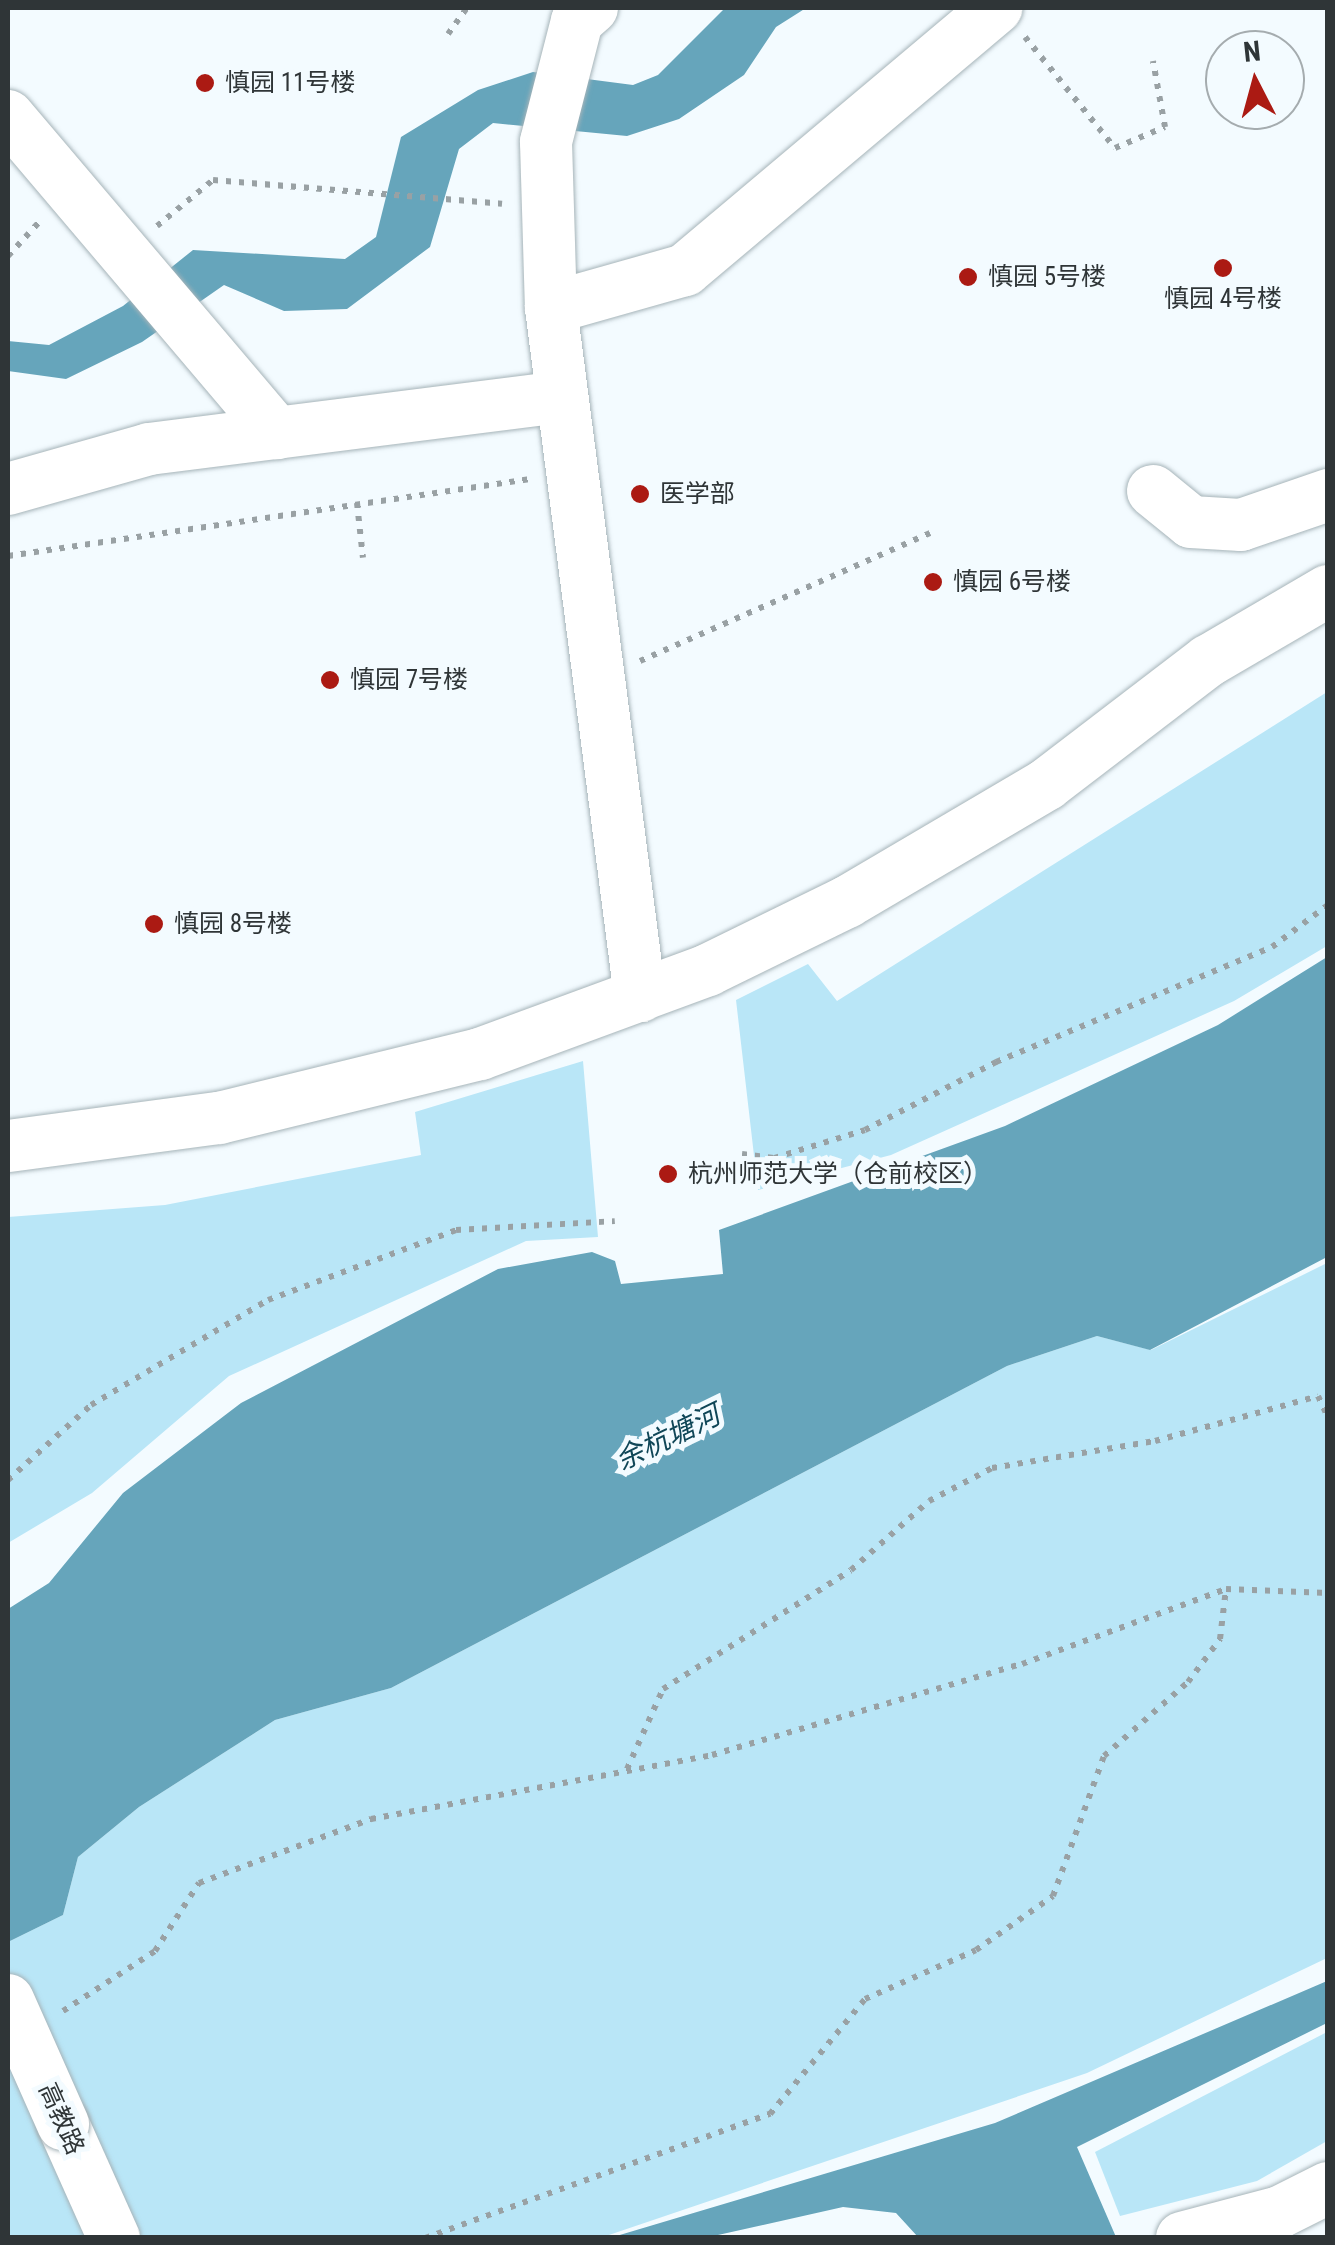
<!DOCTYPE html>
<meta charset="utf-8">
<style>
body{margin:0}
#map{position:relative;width:1335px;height:2245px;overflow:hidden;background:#f3fbff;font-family:"Roboto Condensed","Noto Sans SC",sans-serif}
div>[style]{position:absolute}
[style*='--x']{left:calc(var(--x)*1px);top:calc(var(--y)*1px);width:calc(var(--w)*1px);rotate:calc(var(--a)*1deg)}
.green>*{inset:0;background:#b9e6f7}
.water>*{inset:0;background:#66a5bb}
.path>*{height:6px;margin-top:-3px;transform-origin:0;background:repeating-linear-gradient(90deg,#99a1a4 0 5px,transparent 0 13px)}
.roads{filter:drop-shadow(0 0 2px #a6b4b9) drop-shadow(0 0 2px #a6b4b9)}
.minor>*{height:52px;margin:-26px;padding:0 26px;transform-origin:26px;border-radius:26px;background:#fff}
.bridges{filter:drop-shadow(0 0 2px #a6b4b9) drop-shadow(0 0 2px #a6b4b9)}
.minor-bridge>*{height:52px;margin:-26px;padding:0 26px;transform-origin:26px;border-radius:26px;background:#fff}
.dots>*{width:28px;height:28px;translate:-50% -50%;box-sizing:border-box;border:5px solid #f3fbff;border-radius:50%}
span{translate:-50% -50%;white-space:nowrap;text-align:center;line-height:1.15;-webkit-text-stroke:10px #f3fbff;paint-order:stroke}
.poi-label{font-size:25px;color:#2f3537}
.left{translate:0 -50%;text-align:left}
.street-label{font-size:25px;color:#2f3537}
.water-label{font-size:28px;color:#0f4657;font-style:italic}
.frame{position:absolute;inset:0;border:10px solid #2f3537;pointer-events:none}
.north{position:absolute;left:1205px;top:30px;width:100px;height:100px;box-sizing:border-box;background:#f3fbff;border:2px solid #a5acaf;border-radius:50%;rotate:354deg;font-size:28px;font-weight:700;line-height:40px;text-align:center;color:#2f3537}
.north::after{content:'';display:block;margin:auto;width:35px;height:45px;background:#ab1a13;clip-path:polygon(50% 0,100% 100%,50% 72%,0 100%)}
</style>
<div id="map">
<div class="green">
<i style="clip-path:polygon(1327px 692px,1327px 946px,1234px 1001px,891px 1155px,758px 1190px,736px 1000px,808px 964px,837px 1001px)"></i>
<i style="clip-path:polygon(583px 1061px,598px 1237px,526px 1241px,229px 1376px,92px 1493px,8px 1543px,8px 1217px,165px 1205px,421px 1155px,415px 1112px)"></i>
<i style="clip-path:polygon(1327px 1263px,1327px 1958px,1087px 2073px,603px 2237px,8px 2238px,8px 1942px,63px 1915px,78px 1857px,139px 1807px,275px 1720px,391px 1688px,1007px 1366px,1097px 1336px,1151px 1350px)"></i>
<i style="clip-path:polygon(1327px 2032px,1327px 2141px,1257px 2181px,1120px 2216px,1095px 2152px)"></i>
</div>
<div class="water">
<i style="clip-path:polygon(725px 8px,806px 8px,776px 27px,744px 75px,679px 119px,627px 136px,493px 123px,459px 149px,430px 247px,347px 309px,284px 311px,224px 285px,142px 342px,66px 379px,8px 371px,8px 341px,49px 345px,123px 306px,193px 250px,345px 259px,376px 237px,401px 137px,478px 90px,533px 72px,633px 85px,658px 75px)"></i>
<i style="clip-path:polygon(1327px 957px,1327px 1257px,1150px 1350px,1097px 1336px,1007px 1366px,391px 1688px,275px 1720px,139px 1807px,78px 1857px,63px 1915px,8px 1942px,8px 1609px,49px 1583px,123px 1493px,241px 1403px,498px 1269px,592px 1252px,615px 1261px,621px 1284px,723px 1274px,719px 1230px,1005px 1126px,1218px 1025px)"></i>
<i style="clip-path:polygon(1327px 1981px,1327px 2023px,1077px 2147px,1116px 2237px,918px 2237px,896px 2213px,843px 2207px,709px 2237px,613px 2237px,995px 2123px)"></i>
</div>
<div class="path">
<i style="--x:448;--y:34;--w:32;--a:-54"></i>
<i style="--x:1025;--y:37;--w:143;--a:51"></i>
<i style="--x:1115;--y:148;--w:54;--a:-22.8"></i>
<i style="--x:1165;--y:127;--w:67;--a:-100.3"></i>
<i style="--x:157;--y:226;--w:72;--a:-39.4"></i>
<i style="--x:213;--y:180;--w:290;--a:4.7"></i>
<i style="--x:8;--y:256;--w:49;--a:-47.5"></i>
<i style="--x:357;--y:503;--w:55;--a:83.8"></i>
<i style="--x:8;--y:556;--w:528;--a:-8.39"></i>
<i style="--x:640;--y:661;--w:317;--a:-23.8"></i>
<i style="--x:742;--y:1154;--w:32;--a:7"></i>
<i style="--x:774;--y:1158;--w:95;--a:-17.1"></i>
<i style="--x:865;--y:1130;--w:148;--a:-27.4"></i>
<i style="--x:996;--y:1062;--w:299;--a:-22.6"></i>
<i style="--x:1272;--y:947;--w:70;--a:-36.9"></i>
<i style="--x:8;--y:1480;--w:112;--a:-42.1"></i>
<i style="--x:91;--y:1405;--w:206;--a:-30.7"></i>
<i style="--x:268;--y:1300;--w:201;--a:-20.4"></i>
<i style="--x:456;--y:1230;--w:159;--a:-3.2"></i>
<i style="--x:627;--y:1769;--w:88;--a:-65.8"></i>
<i style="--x:663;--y:1689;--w:222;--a:-32.3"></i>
<i style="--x:851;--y:1570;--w:104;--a:-41.5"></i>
<i style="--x:929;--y:1501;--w:71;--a:-27.6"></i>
<i style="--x:992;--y:1468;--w:165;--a:-9.4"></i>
<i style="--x:1155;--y:1441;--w:169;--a:-15.4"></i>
<i style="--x:1318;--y:1396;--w:23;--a:65"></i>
<i style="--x:63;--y:2011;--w:110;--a:-33.1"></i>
<i style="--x:155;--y:1951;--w:81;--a:-57.1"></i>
<i style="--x:199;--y:1883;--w:184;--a:-20.4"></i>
<i style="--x:371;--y:1819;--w:347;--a:-10.6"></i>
<i style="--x:712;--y:1755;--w:323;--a:-16.4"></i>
<i style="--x:1022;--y:1664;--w:217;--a:-20.2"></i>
<i style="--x:425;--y:2238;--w:367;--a:-19.8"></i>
<i style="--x:770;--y:2114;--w:149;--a:-50.4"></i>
<i style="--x:865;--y:1999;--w:121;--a:-23.8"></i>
<i style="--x:976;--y:1950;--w:94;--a:-35"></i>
<i style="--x:1053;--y:1896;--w:149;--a:-70"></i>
<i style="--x:1104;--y:1756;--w:112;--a:-41.4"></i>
<i style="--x:1188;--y:1682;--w:54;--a:-53.3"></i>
<i style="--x:1220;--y:1639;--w:50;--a:-83.2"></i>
<i style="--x:1226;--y:1589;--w:102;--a:2.2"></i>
</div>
<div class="roads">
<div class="minor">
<i style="--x:592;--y:8;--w:20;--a:139"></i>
<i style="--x:577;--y:21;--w:125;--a:104.4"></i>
<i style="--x:546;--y:142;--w:166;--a:88.3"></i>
<i style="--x:551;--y:308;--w:694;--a:82.63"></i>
<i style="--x:8;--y:116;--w:416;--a:49.7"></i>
<i style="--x:551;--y:308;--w:139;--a:-15.8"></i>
<i style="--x:685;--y:270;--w:407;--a:-40.1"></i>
<i style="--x:8;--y:489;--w:147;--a:-15.8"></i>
<i style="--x:149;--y:449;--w:415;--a:-7.2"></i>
<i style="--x:1153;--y:491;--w:49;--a:39.2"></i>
<i style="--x:1191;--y:522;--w:50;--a:3.4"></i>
<i style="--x:1241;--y:525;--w:92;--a:-19"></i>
<i style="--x:8;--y:1146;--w:213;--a:-7.6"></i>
<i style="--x:219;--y:1118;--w:269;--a:-13.8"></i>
<i style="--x:480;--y:1054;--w:243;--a:-20.2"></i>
<i style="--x:708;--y:970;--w:155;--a:-26.1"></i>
<i style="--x:847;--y:902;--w:232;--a:-30.5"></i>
<i style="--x:1047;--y:784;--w:203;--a:-37.4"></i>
<i style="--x:1208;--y:661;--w:139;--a:-30.3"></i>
<i style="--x:63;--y:2124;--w:125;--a:65.9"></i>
<i style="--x:1182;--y:2238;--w:101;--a:-14.9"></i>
<i style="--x:1280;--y:2212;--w:54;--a:-26.6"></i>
</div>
</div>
<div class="bridges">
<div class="minor-bridge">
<i style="--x:8;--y:2000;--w:136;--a:66.1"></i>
</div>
</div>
<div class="dots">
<i style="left:205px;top:83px;background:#ab1a13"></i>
<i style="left:1223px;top:268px;background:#ab1a13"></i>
<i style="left:968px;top:277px;background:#ab1a13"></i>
<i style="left:640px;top:494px;background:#ab1a13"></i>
<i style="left:933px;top:582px;background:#ab1a13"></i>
<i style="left:330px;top:680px;background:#ab1a13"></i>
<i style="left:154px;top:924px;background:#ab1a13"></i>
<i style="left:668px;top:1174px;background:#ab1a13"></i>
</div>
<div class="poi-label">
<span class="left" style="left:225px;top:83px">慎园 11号楼</span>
<span class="left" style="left:988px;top:277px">慎园 5号楼</span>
<span style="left:1223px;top:299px">慎园 4号楼</span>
<span class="left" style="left:660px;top:494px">医学部</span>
<span class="left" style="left:953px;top:582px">慎园 6号楼</span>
<span class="left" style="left:350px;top:680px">慎园 7号楼</span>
<span class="left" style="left:174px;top:924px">慎园 8号楼</span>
<span class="left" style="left:688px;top:1174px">杭州师范大学（仓前校区）</span>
</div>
<div class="street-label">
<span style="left:61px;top:2119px;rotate:66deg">高教路</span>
</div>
<div class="water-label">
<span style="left:668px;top:1438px;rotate:-26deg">余杭塘河</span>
</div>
<div class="frame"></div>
<div class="north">N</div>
</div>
